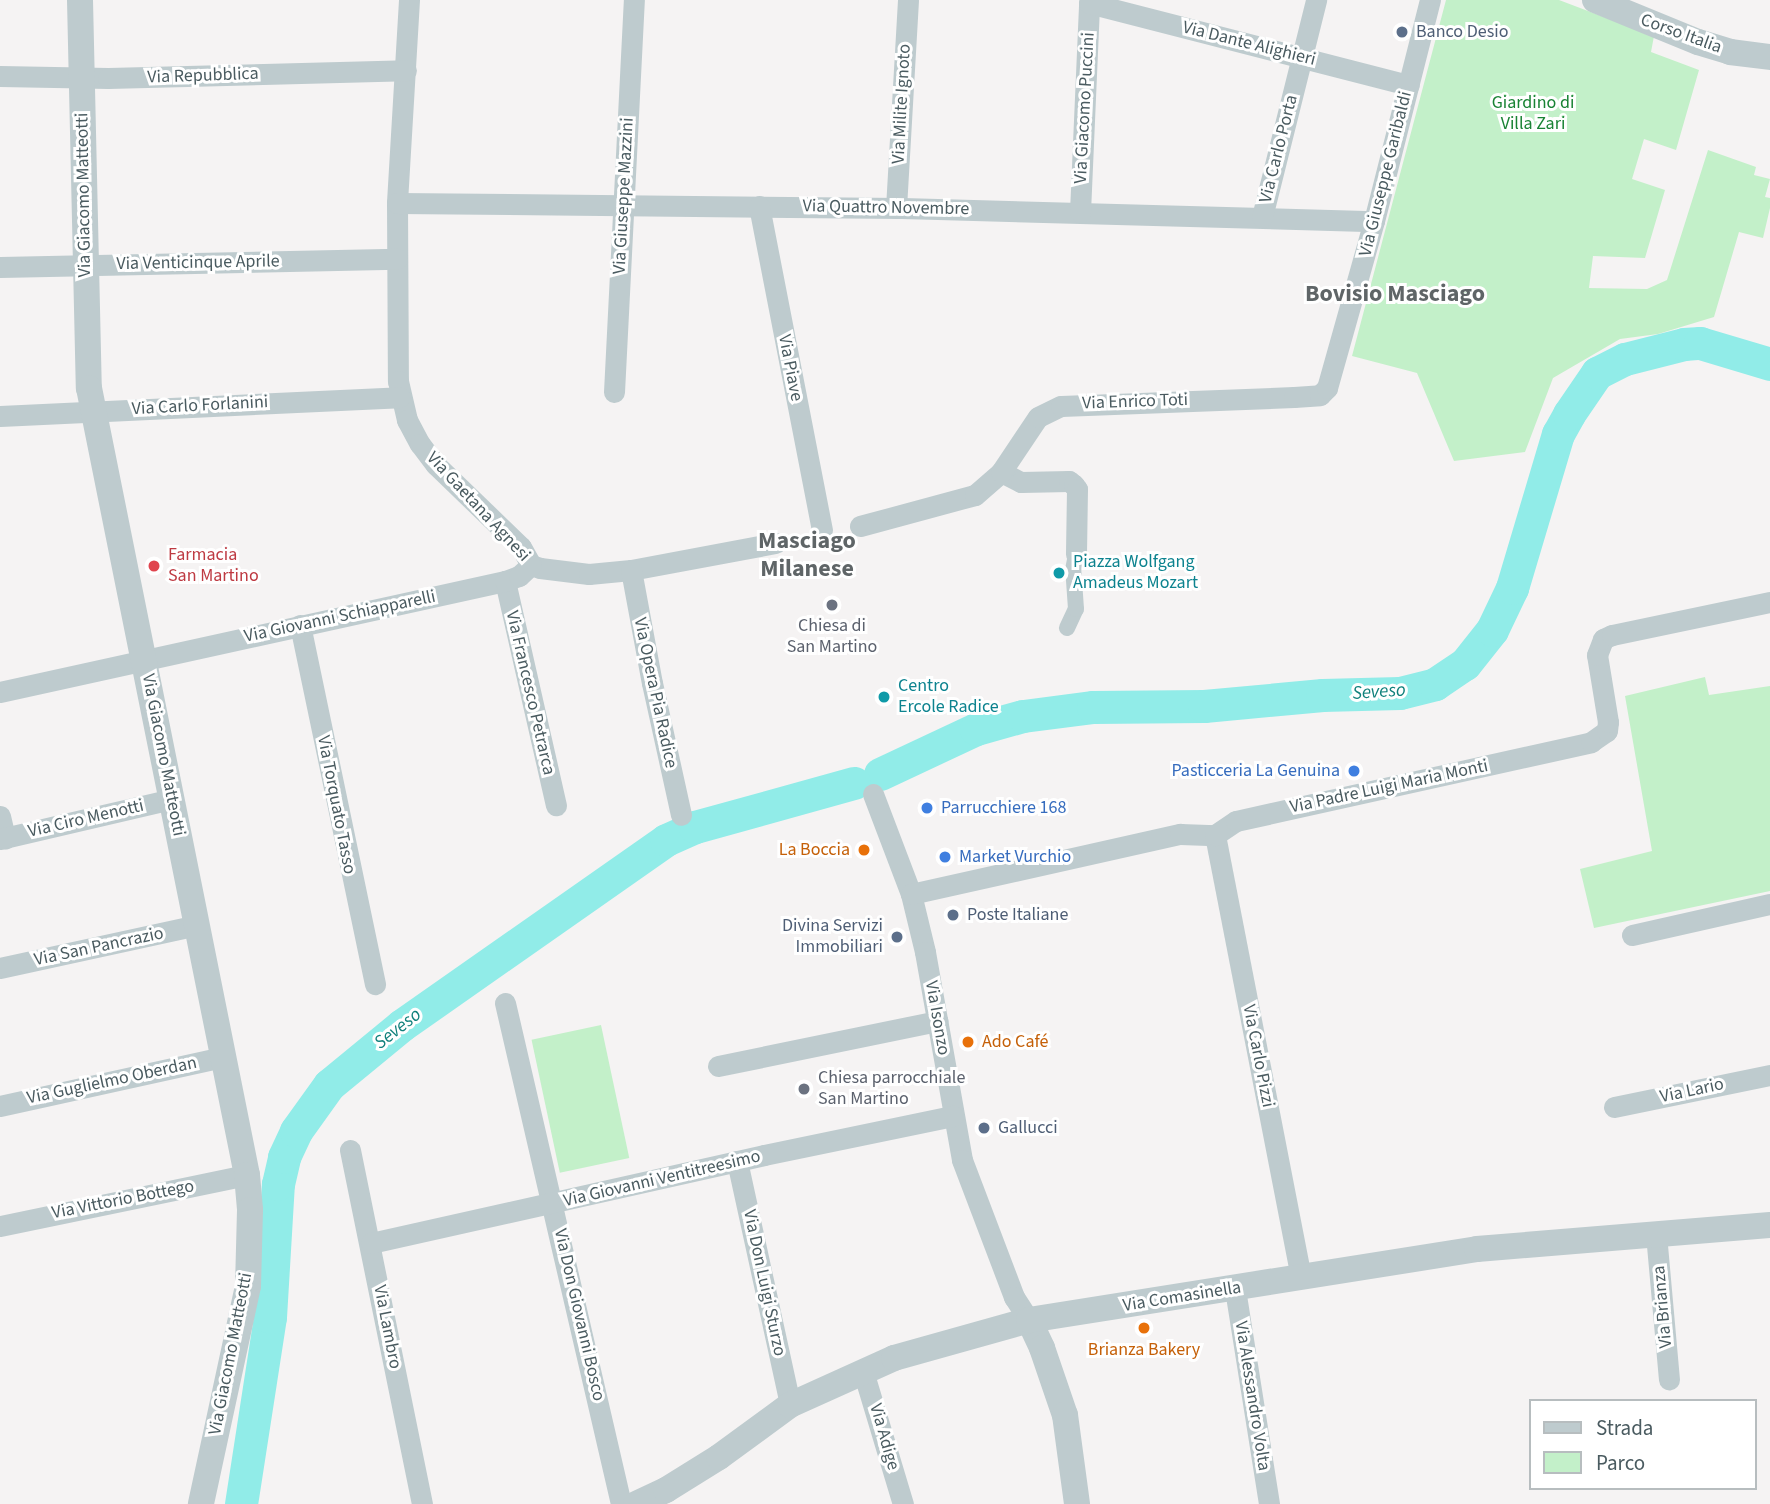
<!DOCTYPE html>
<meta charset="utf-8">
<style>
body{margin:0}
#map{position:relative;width:1770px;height:1504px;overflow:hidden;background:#f5f3f3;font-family:"Source Sans 3",sans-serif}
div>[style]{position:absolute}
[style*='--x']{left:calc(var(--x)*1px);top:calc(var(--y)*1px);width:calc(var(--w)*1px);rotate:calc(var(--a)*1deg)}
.green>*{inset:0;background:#c3f0c9;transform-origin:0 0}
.river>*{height:33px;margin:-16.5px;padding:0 16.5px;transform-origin:16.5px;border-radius:16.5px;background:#91ece8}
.pedestrian>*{height:16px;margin:-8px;padding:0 8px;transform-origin:8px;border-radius:8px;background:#becbce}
.minor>*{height:21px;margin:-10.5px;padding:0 10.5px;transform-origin:10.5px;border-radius:10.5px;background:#becbce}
.tertiary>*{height:26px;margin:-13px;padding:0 13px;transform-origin:13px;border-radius:13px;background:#becbce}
.dots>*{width:19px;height:19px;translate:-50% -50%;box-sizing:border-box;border:4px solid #fff;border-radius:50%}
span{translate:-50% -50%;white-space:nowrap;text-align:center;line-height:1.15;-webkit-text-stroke:6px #fff;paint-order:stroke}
.service-label{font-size:18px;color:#4e5e75}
.left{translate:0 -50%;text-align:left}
.right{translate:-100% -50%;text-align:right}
.street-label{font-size:18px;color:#4a5b60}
.park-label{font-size:18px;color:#198334}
.health-label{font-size:18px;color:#be3a42}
.culture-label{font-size:18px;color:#0d838f}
.worship-label{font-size:18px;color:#5b616d}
.shop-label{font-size:18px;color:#366cbe}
.food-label{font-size:18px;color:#c56008}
.water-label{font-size:19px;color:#0f807b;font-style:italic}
.district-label{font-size:24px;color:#5f6567;font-weight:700}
.legend{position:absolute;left:1529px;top:1399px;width:228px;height:91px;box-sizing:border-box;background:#fff;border:2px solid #b7bdbf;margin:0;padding:9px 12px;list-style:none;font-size:21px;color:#4a5b60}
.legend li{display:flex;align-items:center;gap:14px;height:35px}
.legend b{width:35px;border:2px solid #b7bdbf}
</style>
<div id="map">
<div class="green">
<i style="clip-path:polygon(1446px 0,1559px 0,1654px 36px,1651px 52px,1699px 70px,1676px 150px,1644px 139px,1632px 179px,1665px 190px,1645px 258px,1593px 256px,1589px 288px,1647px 289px,1667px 280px,1708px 150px,1756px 167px,1754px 175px,1770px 179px,1765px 197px,1770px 198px,1770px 208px,1763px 238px,1739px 232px,1714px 317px,1658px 334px,1620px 339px,1553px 378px,1525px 452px,1454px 461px,1417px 373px,1352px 356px)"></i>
<i style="clip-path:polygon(1705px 677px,1709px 695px,1770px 686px,1770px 891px,1594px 928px,1580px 869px,1652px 851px,1625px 696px)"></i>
<i style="left:601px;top:1025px;width:136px;height:71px;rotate:78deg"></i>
</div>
<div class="river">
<i style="--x:880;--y:774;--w:106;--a:-25.1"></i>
<i style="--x:976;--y:729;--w:49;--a:-15.5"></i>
<i style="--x:1023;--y:716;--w:71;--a:-7.3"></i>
<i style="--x:1093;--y:707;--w:111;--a:-0.5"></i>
<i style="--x:1204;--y:706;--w:119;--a:-5.3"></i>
<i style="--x:1322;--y:695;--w:78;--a:-1.5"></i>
<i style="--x:1400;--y:693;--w:36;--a:-14"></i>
<i style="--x:1435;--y:684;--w:36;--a:-34"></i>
<i style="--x:1465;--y:664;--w:43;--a:-51.5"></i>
<i style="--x:1492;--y:630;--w:47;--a:-64.5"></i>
<i style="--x:1512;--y:588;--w:161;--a:-73.4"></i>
<i style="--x:1558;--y:434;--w:23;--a:-61"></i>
<i style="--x:1569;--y:414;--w:50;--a:-55.7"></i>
<i style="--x:1597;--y:373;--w:31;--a:-27"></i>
<i style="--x:1625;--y:359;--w:61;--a:-14.3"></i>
<i style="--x:1684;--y:344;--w:16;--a:-4"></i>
<i style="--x:1700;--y:343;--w:73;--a:16.7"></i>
<i style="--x:241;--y:1504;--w:189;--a:-81.2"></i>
<i style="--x:270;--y:1317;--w:133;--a:-86.6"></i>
<i style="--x:278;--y:1184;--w:28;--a:-77"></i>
<i style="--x:284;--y:1157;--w:29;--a:-65"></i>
<i style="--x:296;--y:1131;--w:57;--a:-54.3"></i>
<i style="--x:329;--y:1085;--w:94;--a:-39.4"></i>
<i style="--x:402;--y:1025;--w:322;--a:-35"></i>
<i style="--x:666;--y:840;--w:32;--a:-24"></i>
<i style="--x:695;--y:827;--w:165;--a:-15.5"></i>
</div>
<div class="pedestrian">
<i style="--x:1067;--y:628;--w:21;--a:-65"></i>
<i style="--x:1076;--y:609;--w:39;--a:-94"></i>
<i style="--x:1073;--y:570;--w:16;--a:-79"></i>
</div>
<div class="minor">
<i style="--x:409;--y:0;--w:203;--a:93.4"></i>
<i style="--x:397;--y:203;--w:178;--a:89.7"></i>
<i style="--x:398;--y:381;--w:40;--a:77"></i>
<i style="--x:407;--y:420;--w:27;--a:62"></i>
<i style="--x:420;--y:444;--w:26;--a:53"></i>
<i style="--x:436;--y:465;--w:118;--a:44"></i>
<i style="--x:521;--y:547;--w:21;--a:61"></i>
<i style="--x:531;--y:565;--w:9;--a:18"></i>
<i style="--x:540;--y:568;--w:49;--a:7"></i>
<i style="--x:589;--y:574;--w:42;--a:-5.4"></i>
<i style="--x:631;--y:570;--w:147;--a:-10.6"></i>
<i style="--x:0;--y:76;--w:108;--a:1.1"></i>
<i style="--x:108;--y:78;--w:298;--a:-1.5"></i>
<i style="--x:397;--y:203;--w:505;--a:0.57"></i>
<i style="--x:902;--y:208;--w:472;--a:1.6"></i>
<i style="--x:759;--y:206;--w:330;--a:79"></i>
<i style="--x:896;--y:208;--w:208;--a:-86.7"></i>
<i style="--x:1080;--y:212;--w:209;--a:-87.5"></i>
<i style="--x:1089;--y:3;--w:330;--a:14.4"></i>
<i style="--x:1262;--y:217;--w:224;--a:-76"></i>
<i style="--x:0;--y:267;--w:397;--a:-1.2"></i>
<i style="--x:614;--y:392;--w:393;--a:-87.1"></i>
<i style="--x:0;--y:416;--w:400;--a:-2.7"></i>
<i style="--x:1001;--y:472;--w:22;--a:27"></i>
<i style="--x:1021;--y:482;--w:48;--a:-1.2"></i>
<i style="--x:1069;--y:481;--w:6;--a:39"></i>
<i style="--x:1074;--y:485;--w:5;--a:53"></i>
<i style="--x:1077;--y:489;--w:65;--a:90.9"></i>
<i style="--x:860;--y:526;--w:119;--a:-15.1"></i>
<i style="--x:975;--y:495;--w:35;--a:-41"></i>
<i style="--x:1001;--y:472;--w:66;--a:-56.1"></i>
<i style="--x:1038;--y:417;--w:25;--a:-26"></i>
<i style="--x:1061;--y:406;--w:233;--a:-2.2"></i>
<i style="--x:1294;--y:397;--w:26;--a:-4"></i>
<i style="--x:1320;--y:395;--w:10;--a:-45"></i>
<i style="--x:1327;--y:388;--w:173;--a:-74.3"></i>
<i style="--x:1374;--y:221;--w:228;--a:-75.8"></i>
<i style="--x:631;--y:570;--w:115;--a:79.5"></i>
<i style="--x:652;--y:683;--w:135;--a:77.6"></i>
<i style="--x:505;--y:581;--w:230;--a:77.2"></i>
<i style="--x:300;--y:625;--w:367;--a:78.2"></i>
<i style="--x:0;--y:692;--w:517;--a:-12.4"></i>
<i style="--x:505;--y:581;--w:15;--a:-20"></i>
<i style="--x:519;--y:576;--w:16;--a:-43"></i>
<i style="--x:873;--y:794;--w:107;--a:69.2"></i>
<i style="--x:911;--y:894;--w:60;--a:76.4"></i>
<i style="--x:925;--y:952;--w:211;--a:79.9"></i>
<i style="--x:962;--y:1160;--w:147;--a:69.2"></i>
<i style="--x:1014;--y:1297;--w:27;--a:57"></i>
<i style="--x:0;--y:816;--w:23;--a:77"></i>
<i style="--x:1215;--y:835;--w:451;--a:79"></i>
<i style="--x:0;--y:839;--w:177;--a:-13.1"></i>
<i style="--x:911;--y:894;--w:276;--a:-12.6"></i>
<i style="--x:1180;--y:834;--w:35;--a:2"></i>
<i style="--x:1215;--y:835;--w:25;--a:-34"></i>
<i style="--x:1236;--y:821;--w:364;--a:-12.5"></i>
<i style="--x:1591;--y:742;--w:19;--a:-35"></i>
<i style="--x:1607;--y:731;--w:9;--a:-84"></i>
<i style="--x:1608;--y:722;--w:68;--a:-99.3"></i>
<i style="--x:1597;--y:655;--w:17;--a:-69"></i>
<i style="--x:1603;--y:639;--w:10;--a:-24"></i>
<i style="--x:1612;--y:635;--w:161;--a:-11.8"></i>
<i style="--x:1632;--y:935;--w:141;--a:-12.7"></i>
<i style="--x:0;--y:968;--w:202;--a:-12.3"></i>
<i style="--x:505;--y:1003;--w:514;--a:76.96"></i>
<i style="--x:718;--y:1066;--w:224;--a:-11.6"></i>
<i style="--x:0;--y:1106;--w:228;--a:-12.4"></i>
<i style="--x:1614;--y:1107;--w:159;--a:-11.6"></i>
<i style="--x:350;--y:1150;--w:361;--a:78.5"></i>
<i style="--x:737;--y:1161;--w:250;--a:77.7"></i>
<i style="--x:0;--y:1226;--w:252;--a:-11.7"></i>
<i style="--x:1656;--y:1234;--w:146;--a:84.9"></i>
<i style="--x:371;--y:1243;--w:403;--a:-12.6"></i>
<i style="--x:764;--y:1155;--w:193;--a:-11.7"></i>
<i style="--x:1235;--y:1289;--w:218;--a:81"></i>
<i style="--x:863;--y:1371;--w:139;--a:73.3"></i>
</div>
<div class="tertiary">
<i style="--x:80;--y:0;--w:388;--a:88.7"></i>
<i style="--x:89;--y:388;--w:803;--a:78.65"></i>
<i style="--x:247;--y:1175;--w:35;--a:85"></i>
<i style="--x:250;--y:1210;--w:76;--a:91.5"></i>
<i style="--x:248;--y:1286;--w:223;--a:102.2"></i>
<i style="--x:1595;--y:0;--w:111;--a:22.2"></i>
<i style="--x:1698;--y:42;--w:34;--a:17"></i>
<i style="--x:1730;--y:52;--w:40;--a:7.1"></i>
<i style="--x:1029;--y:1320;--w:31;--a:65"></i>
<i style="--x:1042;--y:1348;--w:71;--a:71.1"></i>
<i style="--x:1065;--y:1415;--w:90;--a:82.3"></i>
<i style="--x:636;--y:1504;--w:33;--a:-25"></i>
<i style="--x:666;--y:1490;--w:62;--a:-31.9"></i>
<i style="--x:719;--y:1457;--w:88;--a:-36.2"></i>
<i style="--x:790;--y:1405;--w:114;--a:-24.3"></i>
<i style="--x:894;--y:1358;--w:140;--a:-15.7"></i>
<i style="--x:1029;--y:1320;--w:454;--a:-9"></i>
<i style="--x:1477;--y:1249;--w:294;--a:-4.7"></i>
</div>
<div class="dots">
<i style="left:1402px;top:32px;background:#5c6f8a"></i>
<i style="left:154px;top:566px;background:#e0444e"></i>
<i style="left:1059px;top:573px;background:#0f9aa8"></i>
<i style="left:832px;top:605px;background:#6b7280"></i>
<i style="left:884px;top:697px;background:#0f9aa8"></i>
<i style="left:1354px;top:771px;background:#3f7fe0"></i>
<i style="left:927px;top:808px;background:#3f7fe0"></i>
<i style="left:864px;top:850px;background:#e8710a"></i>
<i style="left:945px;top:857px;background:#3f7fe0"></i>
<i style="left:953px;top:915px;background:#5c6f8a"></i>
<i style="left:897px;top:937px;background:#5c6f8a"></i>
<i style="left:968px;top:1042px;background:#e8710a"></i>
<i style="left:804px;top:1089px;background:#6b7280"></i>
<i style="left:984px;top:1128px;background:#5c6f8a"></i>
<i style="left:1144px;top:1328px;background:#e8710a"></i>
</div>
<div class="service-label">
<span class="left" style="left:1416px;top:32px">Banco Desio</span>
<span class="left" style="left:967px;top:915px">Poste Italiane</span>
<span class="right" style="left:883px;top:937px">Divina Servizi<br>Immobiliari</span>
<span class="left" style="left:998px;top:1128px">Gallucci</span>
</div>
<div class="street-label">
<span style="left:1681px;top:34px;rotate:20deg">Corso Italia</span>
<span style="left:1249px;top:44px;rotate:14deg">Via Dante Alighieri</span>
<span style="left:203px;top:76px;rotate:-2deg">Via Repubblica</span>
<span style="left:902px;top:104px;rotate:-87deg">Via Milite Ignoto</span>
<span style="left:1085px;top:108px;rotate:-87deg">Via Giacomo Puccini</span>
<span style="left:1279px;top:149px;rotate:-76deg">Via Carlo Porta</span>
<span style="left:1386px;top:174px;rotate:-76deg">Via Giuseppe Garibaldi</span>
<span style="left:84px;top:195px;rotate:-91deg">Via Giacomo Matteotti</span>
<span style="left:624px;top:196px;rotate:-87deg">Via Giuseppe Mazzini</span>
<span style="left:886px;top:208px;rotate:1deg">Via Quattro Novembre</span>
<span style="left:198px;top:263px;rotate:-1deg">Via Venticinque Aprile</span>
<span style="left:790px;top:368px;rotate:79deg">Via Piave</span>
<span style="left:1135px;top:402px;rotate:-2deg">Via Enrico Toti</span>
<span style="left:200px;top:406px;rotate:-3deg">Via Carlo Forlanini</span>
<span style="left:478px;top:507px;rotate:47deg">Via Gaetana Agnesi</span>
<span style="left:340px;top:617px;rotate:-12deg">Via Giovanni Schiapparelli</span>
<span style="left:530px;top:693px;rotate:77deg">Via Francesco Petrarca</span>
<span style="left:655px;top:693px;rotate:78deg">Via Opera Pia Radice</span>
<span style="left:163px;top:755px;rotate:79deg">Via Giacomo Matteotti</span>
<span style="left:1389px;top:787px;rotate:-12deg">Via Padre Luigi Maria Monti</span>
<span style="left:336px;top:805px;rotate:79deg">Via Torquato Tasso</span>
<span style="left:86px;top:819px;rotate:-13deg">Via Ciro Menotti</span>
<span style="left:99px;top:947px;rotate:-12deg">Via San Pancrazio</span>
<span style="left:937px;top:1018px;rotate:80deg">Via Isonzo</span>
<span style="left:1258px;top:1056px;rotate:79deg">Via Carlo Pizzi</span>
<span style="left:112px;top:1081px;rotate:-12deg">Via Guglielmo Oberdan</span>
<span style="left:1692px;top:1091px;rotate:-12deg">Via Lario</span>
<span style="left:662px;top:1179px;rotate:-13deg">Via Giovanni Ventitreesimo</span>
<span style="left:123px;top:1200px;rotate:-11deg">Via Vittorio Bottego</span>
<span style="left:764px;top:1283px;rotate:78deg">Via Don Luigi Sturzo</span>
<span style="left:1182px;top:1297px;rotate:-9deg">Via Comasinella</span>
<span style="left:1663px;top:1307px;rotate:-95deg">Via Brianza</span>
<span style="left:579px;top:1315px;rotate:77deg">Via Don Giovanni Bosco</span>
<span style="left:387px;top:1327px;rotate:79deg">Via Lambro</span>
<span style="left:231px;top:1354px;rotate:-79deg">Via Giacomo Matteotti</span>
<span style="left:1252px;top:1396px;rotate:81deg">Via Alessandro Volta</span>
<span style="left:884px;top:1437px;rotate:74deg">Via Adige</span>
</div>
<div class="park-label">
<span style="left:1533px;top:114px">Giardino di<br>Villa Zari</span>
</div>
<div class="health-label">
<span class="left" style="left:168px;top:566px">Farmacia<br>San Martino</span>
</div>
<div class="culture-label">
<span class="left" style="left:1073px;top:573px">Piazza Wolfgang<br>Amadeus Mozart</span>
<span class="left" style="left:898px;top:697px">Centro<br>Ercole Radice</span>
</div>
<div class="worship-label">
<span style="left:832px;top:637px">Chiesa di<br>San Martino</span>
<span class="left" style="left:818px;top:1089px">Chiesa parrocchiale<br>San Martino</span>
</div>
<div class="shop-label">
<span class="right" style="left:1340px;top:771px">Pasticceria La Genuina</span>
<span class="left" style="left:941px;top:808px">Parrucchiere 168</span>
<span class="left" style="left:959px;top:857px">Market Vurchio</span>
</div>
<div class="food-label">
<span class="right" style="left:850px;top:850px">La Boccia</span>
<span class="left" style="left:982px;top:1042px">Ado Café</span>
<span style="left:1144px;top:1350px">Brianza Bakery</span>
</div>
<div class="water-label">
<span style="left:1379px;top:692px;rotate:-4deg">Seveso</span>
<span style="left:398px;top:1029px;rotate:-38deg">Seveso</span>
</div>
<div class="district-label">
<span style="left:1395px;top:294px">Bovisio Masciago</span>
<span style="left:807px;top:555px">Masciago<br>Milanese</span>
</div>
<ul class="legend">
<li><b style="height:9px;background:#becbce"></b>Strada</li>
<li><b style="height:19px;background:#c3f0c9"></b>Parco</li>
</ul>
</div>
